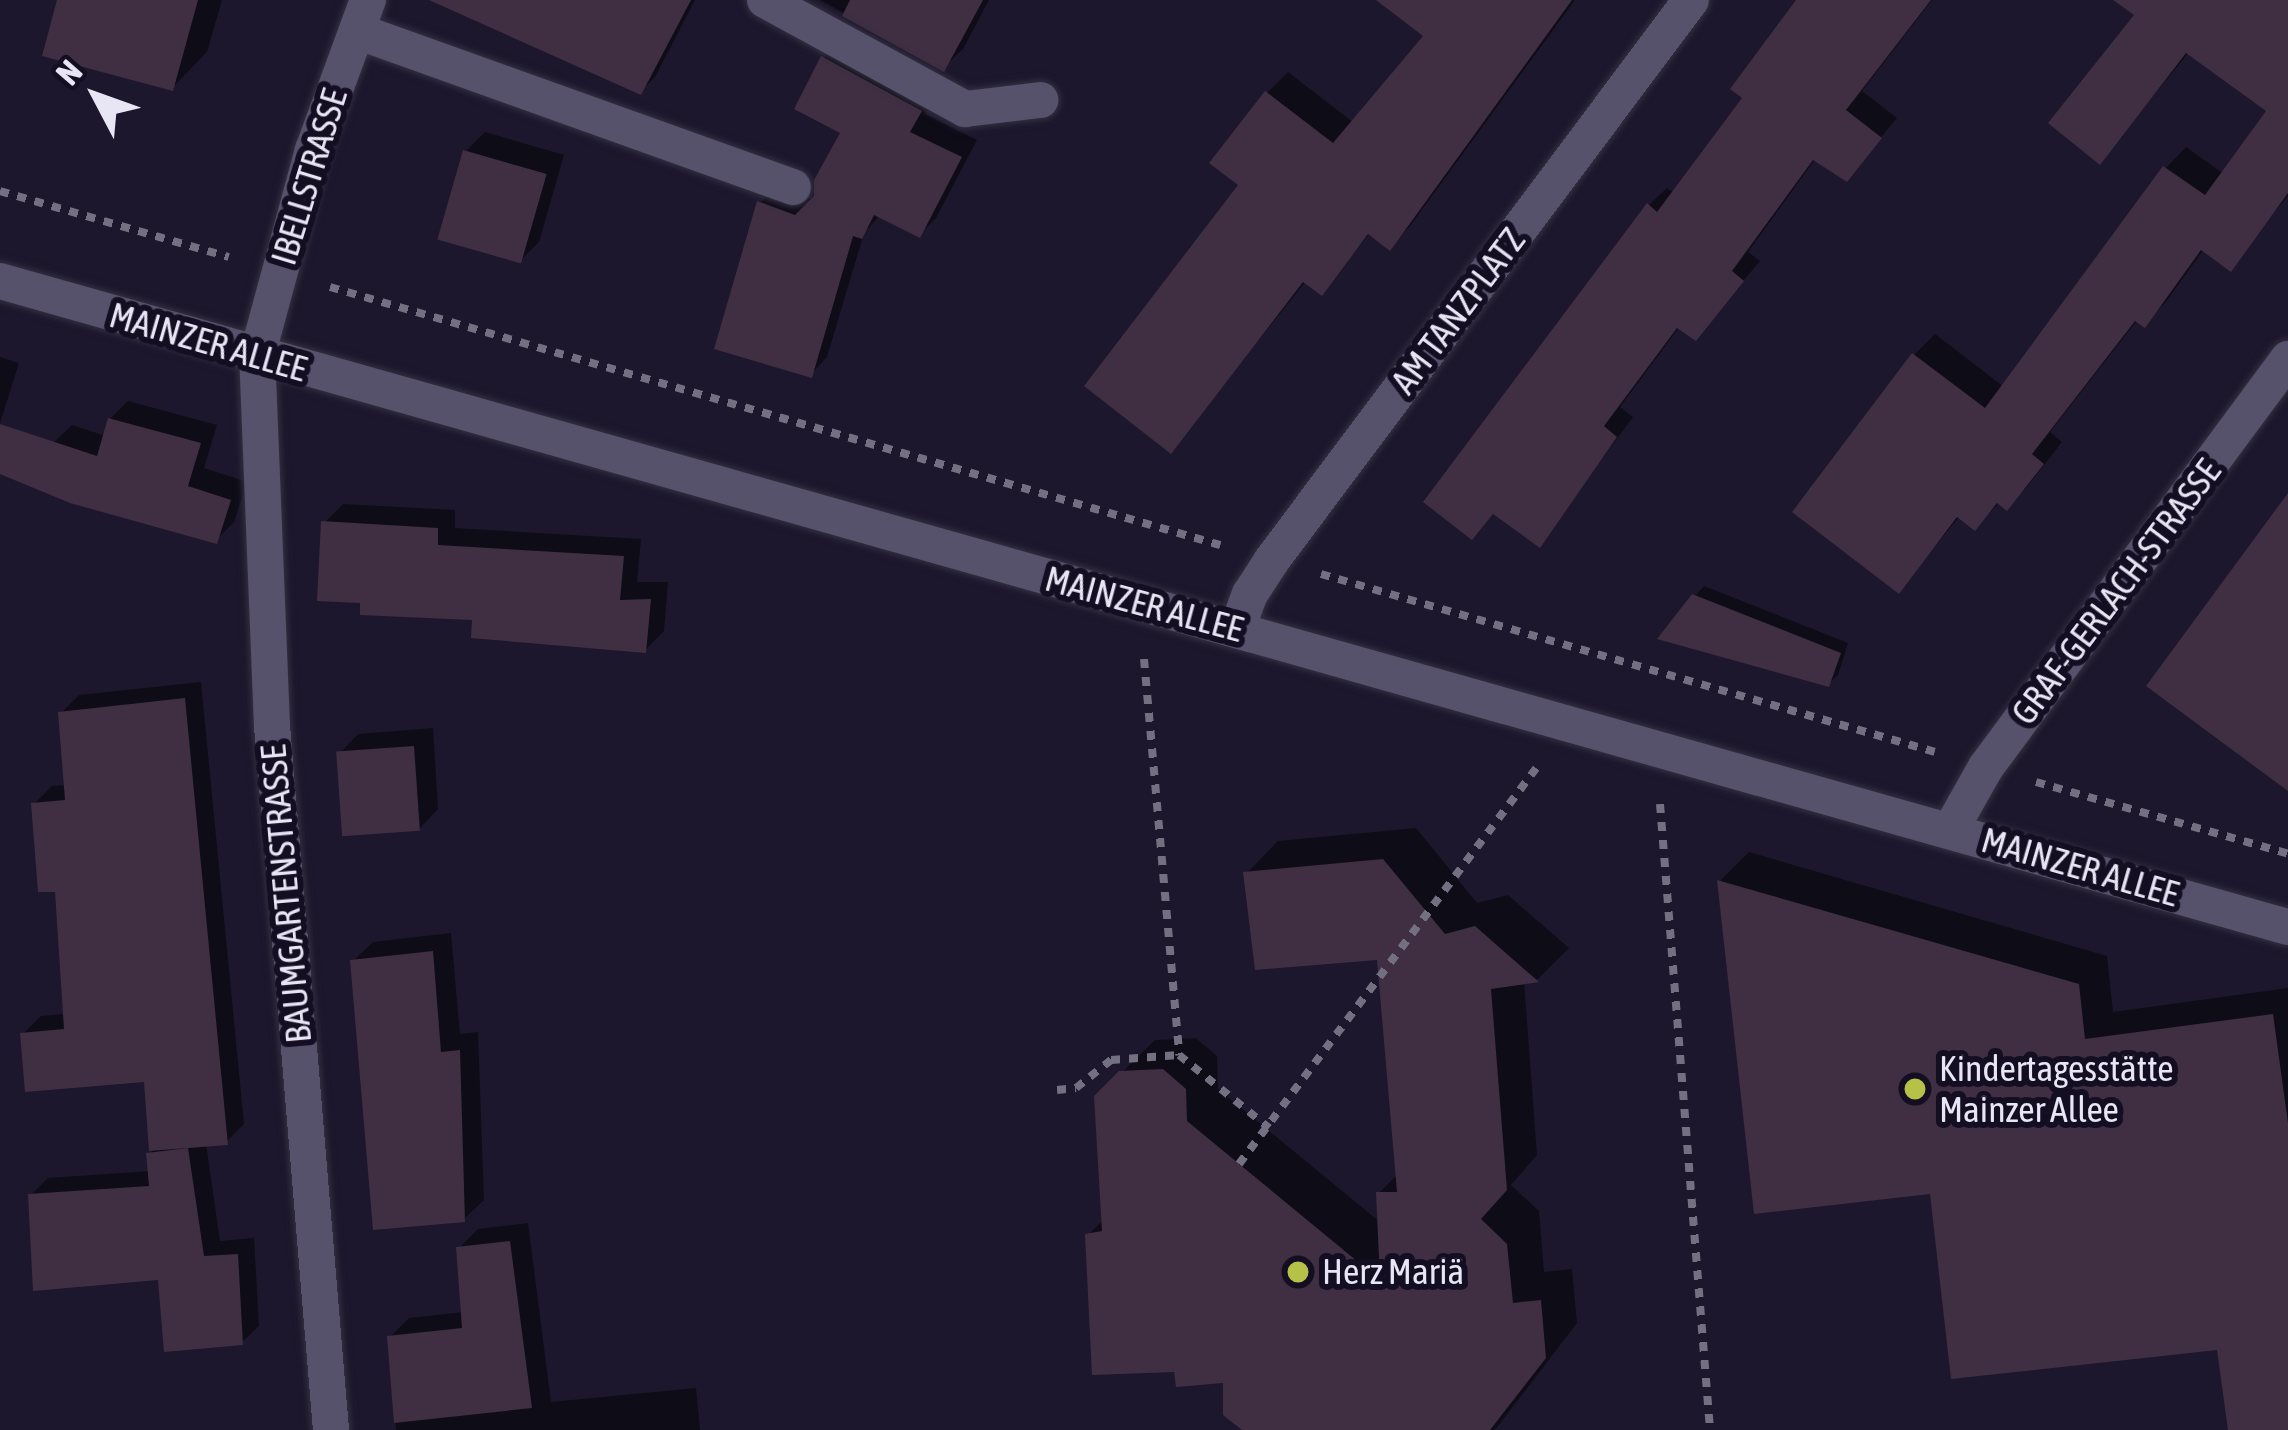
<!DOCTYPE html>
<meta charset="utf-8">
<style>
body{margin:0}
#map{position:relative;width:2288px;height:1430px;overflow:hidden;background:#1c172c;font-family:"Asap Condensed",sans-serif}
div>[style]{position:absolute}
[style*='--x']{left:calc(var(--x)*1px);top:calc(var(--y)*1px);width:calc(var(--w)*1px);rotate:calc(var(--a)*1deg)}
.shadow>*{inset:0;background:#0007}
.building>*{inset:0;background:#402f43;transform-origin:0 0}
.path>*{height:8px;margin-top:-4px;transform-origin:0;background:repeating-linear-gradient(90deg,#737082 0 9px,transparent 0 18px)}
.roads{filter:drop-shadow(0 0 3px #343041) drop-shadow(0 0 3px #343041)}
.minor>*{height:36px;margin:-18px;padding:0 18px;transform-origin:18px;border-radius:18px;background:#56526c}
.dots>*{width:33px;height:33px;translate:-50% -50%;box-sizing:border-box;border:6px solid #130e22;border-radius:50%}
span{translate:-50% -50%;white-space:nowrap;text-align:center;line-height:1.15;-webkit-text-stroke:12px #130e22;paint-order:stroke}
.street-label{font-size:36px;color:#e8e6f5}
.poi-label{font-size:36px;color:#e8e6f5}
.left{translate:0 -50%;text-align:left}
.north{position:absolute;left:36px;top:36px;width:120px;height:120px;-webkit-text-stroke:9px #130e22;paint-order:stroke;rotate:311deg;font-size:33px;font-weight:700;line-height:48px;text-align:center;color:#e8e6f5}
.north::after{content:'';display:block;margin:auto;width:42px;height:54px;background:#e8e6f5;clip-path:polygon(50% 0,100% 100%,50% 72%,0 100%)}
</style>
<div id="map">
<div class="shadow">
<i style="clip-path:polygon(60px 0,222px 0,207px 52px,172px 88px)"></i>
<i style="clip-path:polygon(465px 0,695px 0,655px 77px,640px 92px)"></i>
<i style="clip-path:polygon(820px 0,989px 0,963px 49px,943px 68px)"></i>
<i style="clip-path:polygon(1460px 0,1575px 0,1410px 226px,1390px 247px,1371px 232px,1321px 292px,1306px 281px,1171px 450px,1267px 93px,1288px 72px,1354px 123px)"></i>
<i style="clip-path:polygon(1800px 0,1932px 0,1862px 91px,1897px 118px,1847px 178px,1816px 158px,1748px 252px,1760px 261px,1696px 337px,1680px 326px,1620px 407px,1633px 417px,1539px 544px,1495px 512px,1472px 536px,1649px 205px,1667px 188px,1674px 193px,1746px 97px)"></i>
<i style="clip-path:polygon(2148px 0,2288px 0,2288px 196px,2229px 267px,2204px 249px,2165px 303px,2145px 324px,2138px 319px,2050px 432px,2062px 442px,2027px 487px,2007px 507px,2000px 502px,1975px 527px,1960px 516px,1899px 590px,1796px 512px,1914px 355px,1935px 334px,2004px 387px,2166px 168px,2186px 147px,2224px 174px,2270px 111px,2189px 52px,2100px 161px)"></i>
<i style="clip-path:polygon(841px 42px,936px 94px,925px 114px,977px 140px,936px 218px,919px 235px,880px 215px,864px 233px,827px 357px,811px 374px,760px 203px,776px 186px,814px 200px,844px 132px,824px 58px)"></i>
<i style="clip-path:polygon(485px 132px,564px 155px,539px 242px,519px 262px,465px 152px)"></i>
<i style="clip-path:polygon(0 357px,19px 363px,0 423px)"></i>
<i style="clip-path:polygon(128px 401px,217px 425px,204px 468px,247px 482px,234px 522px,216px 540px,54px 442px,72px 425px,106px 436px,110px 419px)"></i>
<i style="clip-path:polygon(343px 504px,455px 510px,455px 528px,641px 539px,637px 582px,668px 582px,664px 631px,645px 650px,363px 601px,324px 523px)"></i>
<i style="clip-path:polygon(1704px 586px,1848px 643px,1838px 675px,1828px 684px,1695px 596px)"></i>
<i style="clip-path:polygon(201px 682px,244px 1124px,226px 1142px,206px 1144px,220px 1241px,254px 1238px,259px 1326px,242px 1342px,160px 1277px,31px 1195px,48px 1178px,151px 1171px,152px 1152px,147px 1079px,23px 1034px,41px 1016px,66px 1014px,58px 888px,34px 804px,52px 786px,67px 785px,61px 713px,79px 695px)"></i>
<i style="clip-path:polygon(433px 728px,438px 809px,419px 829px,339px 754px,358px 734px)"></i>
<i style="clip-path:polygon(1416px 828px,1477px 903px,1508px 895px,1569px 948px,1538px 979px,1524px 981px,1537px 1155px,1511px 1185px,1539px 1211px,1544px 1272px,1572px 1269px,1577px 1323px,1495px 1430px,1247px 1430px,1226px 1380px,1177px 1369px,1088px 1235px,1104px 1219px,1097px 1097px,1155px 1040px,1196px 1038px,1217px 1056px,1218px 1089px,1380px 1222px,1379px 1193px,1398px 1174px,1380px 957px,1246px 874px,1278px 841px)"></i>
<i style="clip-path:polygon(1749px 852px,2107px 956px,2113px 1012px,2288px 988px,2288px 1430px,2231px 1430px,2219px 1347px,1933px 1190px,1720px 881px)"></i>
<i style="clip-path:polygon(451px 933px,460px 1034px,478px 1032px,484px 1200px,464px 1219px,353px 961px,373px 942px)"></i>
<i style="clip-path:polygon(528px 1223px,551px 1402px,696px 1388px,700px 1430px,396px 1430px,390px 1337px,409px 1318px,464px 1312px,459px 1248px,478px 1229px)"></i>
</div>
<div class="building">
<i style="clip-path:polygon(57px 0,198px 0,173px 91px,42px 56px)"></i>
<i style="clip-path:polygon(429px 0,691px 0,641px 95px)"></i>
<i style="clip-path:polygon(850px 0,983px 0,944px 72px,842px 16px)"></i>
<i style="clip-path:polygon(1376px 0,1572px 0,1390px 251px,1368px 234px,1322px 296px,1303px 282px,1171px 454px,1084px 386px,1238px 185px,1209px 163px,1265px 91px,1333px 143px,1423px 36px)"></i>
<i style="clip-path:polygon(1796px 0,1931px 0,1846px 110px,1882px 138px,1847px 182px,1813px 160px,1732px 271px,1744px 281px,1696px 341px,1677px 328px,1604px 426px,1617px 437px,1540px 548px,1493px 514px,1472px 540px,1423px 502px,1647px 203px,1657px 212px,1742px 98px,1730px 89px)"></i>
<i style="clip-path:polygon(2113px 0,2288px 0,2288px 193px,2231px 272px,2201px 250px,2145px 328px,2135px 321px,2032px 454px,2044px 464px,2007px 511px,1997px 503px,1975px 531px,1957px 517px,1899px 594px,1792px 512px,1912px 353px,1985px 408px,2163px 166px,2205px 195px,2266px 111px,2186px 53px,2100px 165px,2048px 123px,2134px 15px)"></i>
<i style="clip-path:polygon(821px 56px,922px 111px,910px 132px,962px 157px,920px 238px,874px 215px,862px 239px,853px 236px,812px 378px,714px 349px,757px 201px,795px 215px,814px 196px,814px 180px,840px 133px,794px 109px)"></i>
<i style="left:463px;top:150px;width:87px;height:93px;rotate:16deg"></i>
<i style="clip-path:polygon(108px 418px,201px 443px,188px 486px,231px 500px,217px 544px,70px 503px,0 474px,0 424px,97px 456px)"></i>
<i style="clip-path:polygon(2288px 493px,2288px 791px,2146px 686px)"></i>
<i style="clip-path:polygon(321px 521px,438px 528px,438px 545px,624px 556px,620px 600px,651px 599px,646px 653px,471px 638px,472px 620px,360px 615px,360px 603px,317px 601px)"></i>
<i style="clip-path:polygon(1692px 594px,1841px 653px,1829px 687px,1657px 639px)"></i>
<i style="clip-path:polygon(185px 698px,228px 1145px,149px 1151px,144px 1082px,25px 1092px,20px 1033px,64px 1029px,55px 892px,38px 892px,31px 803px,65px 800px,58px 712px)"></i>
<i style="left:414px;top:746px;width:85px;height:78px;rotate:86deg"></i>
<i style="clip-path:polygon(1383px 859px,1445px 934px,1475px 926px,1539px 982px,1491px 989px,1507px 1190px,1481px 1219px,1507px 1244px,1513px 1303px,1541px 1300px,1546px 1358px,1490px 1430px,1242px 1430px,1223px 1415px,1223px 1383px,1176px 1387px,1174px 1372px,1092px 1375px,1085px 1234px,1102px 1231px,1094px 1096px,1119px 1071px,1163px 1069px,1186px 1089px,1187px 1121px,1380px 1280px,1376px 1192px,1397px 1192px,1377px 960px,1255px 970px,1243px 872px)"></i>
<i style="clip-path:polygon(1717px 880px,2079px 984px,2085px 1039px,2273px 1014px,2288px 1123px,2288px 1430px,2228px 1430px,2217px 1350px,1951px 1379px,1930px 1194px,1754px 1214px)"></i>
<i style="clip-path:polygon(433px 951px,441px 1052px,460px 1050px,465px 1222px,373px 1230px,350px 960px)"></i>
<i style="clip-path:polygon(188px 1148px,204px 1256px,238px 1254px,243px 1345px,164px 1352px,158px 1280px,33px 1291px,28px 1194px,149px 1186px,146px 1153px)"></i>
<i style="clip-path:polygon(510px 1241px,532px 1408px,394px 1423px,387px 1336px,462px 1328px,456px 1247px)"></i>
</div>
<div class="path">
<i style="--x:0;--y:191;--w:238;--a:16.1"></i>
<i style="--x:330;--y:287;--w:927;--a:16.17"></i>
<i style="--x:1321;--y:574;--w:639;--a:16.17"></i>
<i style="--x:1144;--y:659;--w:398;--a:84.9"></i>
<i style="--x:2036;--y:782;--w:262;--a:15.9"></i>
<i style="--x:1660;--y:804;--w:628;--a:85.43"></i>
<i style="--x:1057;--y:1090;--w:19;--a:-6"></i>
<i style="--x:1076;--y:1088;--w:45;--a:-38.7"></i>
<i style="--x:1111;--y:1060;--w:68;--a:-4.2"></i>
<i style="--x:1179;--y:1055;--w:116;--a:39"></i>
<i style="--x:1239;--y:1164;--w:495;--a:-53.1"></i>
</div>
<div class="roads">
<div class="minor">
<i style="--x:765;--y:0;--w:228;--a:28.6"></i>
<i style="--x:965;--y:109;--w:76;--a:-6.8"></i>
<i style="--x:357;--y:31;--w:463;--a:19.7"></i>
<i style="--x:0;--y:281;--w:2377;--a:15.77"></i>
<i style="--x:1237;--y:629;--w:37;--a:-70"></i>
<i style="--x:1250;--y:594;--w:40;--a:-57.1"></i>
<i style="--x:1272;--y:560;--w:699;--a:-53.2"></i>
<i style="--x:1951;--y:829;--w:71;--a:-60.6"></i>
<i style="--x:1986;--y:767;--w:508;--a:-53.49"></i>
<i style="--x:331;--y:1430;--w:706;--a:-94.79"></i>
<i style="--x:272;--y:726;--w:370;--a:-92.3"></i>
<i style="--x:257;--y:356;--w:213;--a:-74.8"></i>
<i style="--x:313;--y:150;--w:160;--a:-69.9"></i>
</div>
</div>
<div class="dots">
<i style="left:1915px;top:1089px;background:#b6c148"></i>
<i style="left:1298px;top:1272px;background:#b6c148"></i>
</div>
<div class="street-label">
<span style="left:309px;top:177px;rotate:-73deg">IBELLSTRASSE</span>
<span style="left:1458px;top:311px;rotate:-53deg">AM TANZPLATZ</span>
<span style="left:208px;top:342px;rotate:16deg">MAINZER ALLEE</span>
<span style="left:2116px;top:592px;rotate:-53deg">GRAF-GERLACH-STRASSE</span>
<span style="left:1144px;top:604px;rotate:15deg">MAINZER ALLEE</span>
<span style="left:2080px;top:867px;rotate:16deg">MAINZER ALLEE</span>
<span style="left:286px;top:894px;rotate:-95deg">BAUMGARTENSTRASSE</span>
</div>
<div class="poi-label">
<span class="left" style="left:1939px;top:1089px">Kindertagesstätte<br>Mainzer Allee</span>
<span class="left" style="left:1322px;top:1272px">Herz Mariä</span>
</div>
<div class="north">N</div>
</div>
